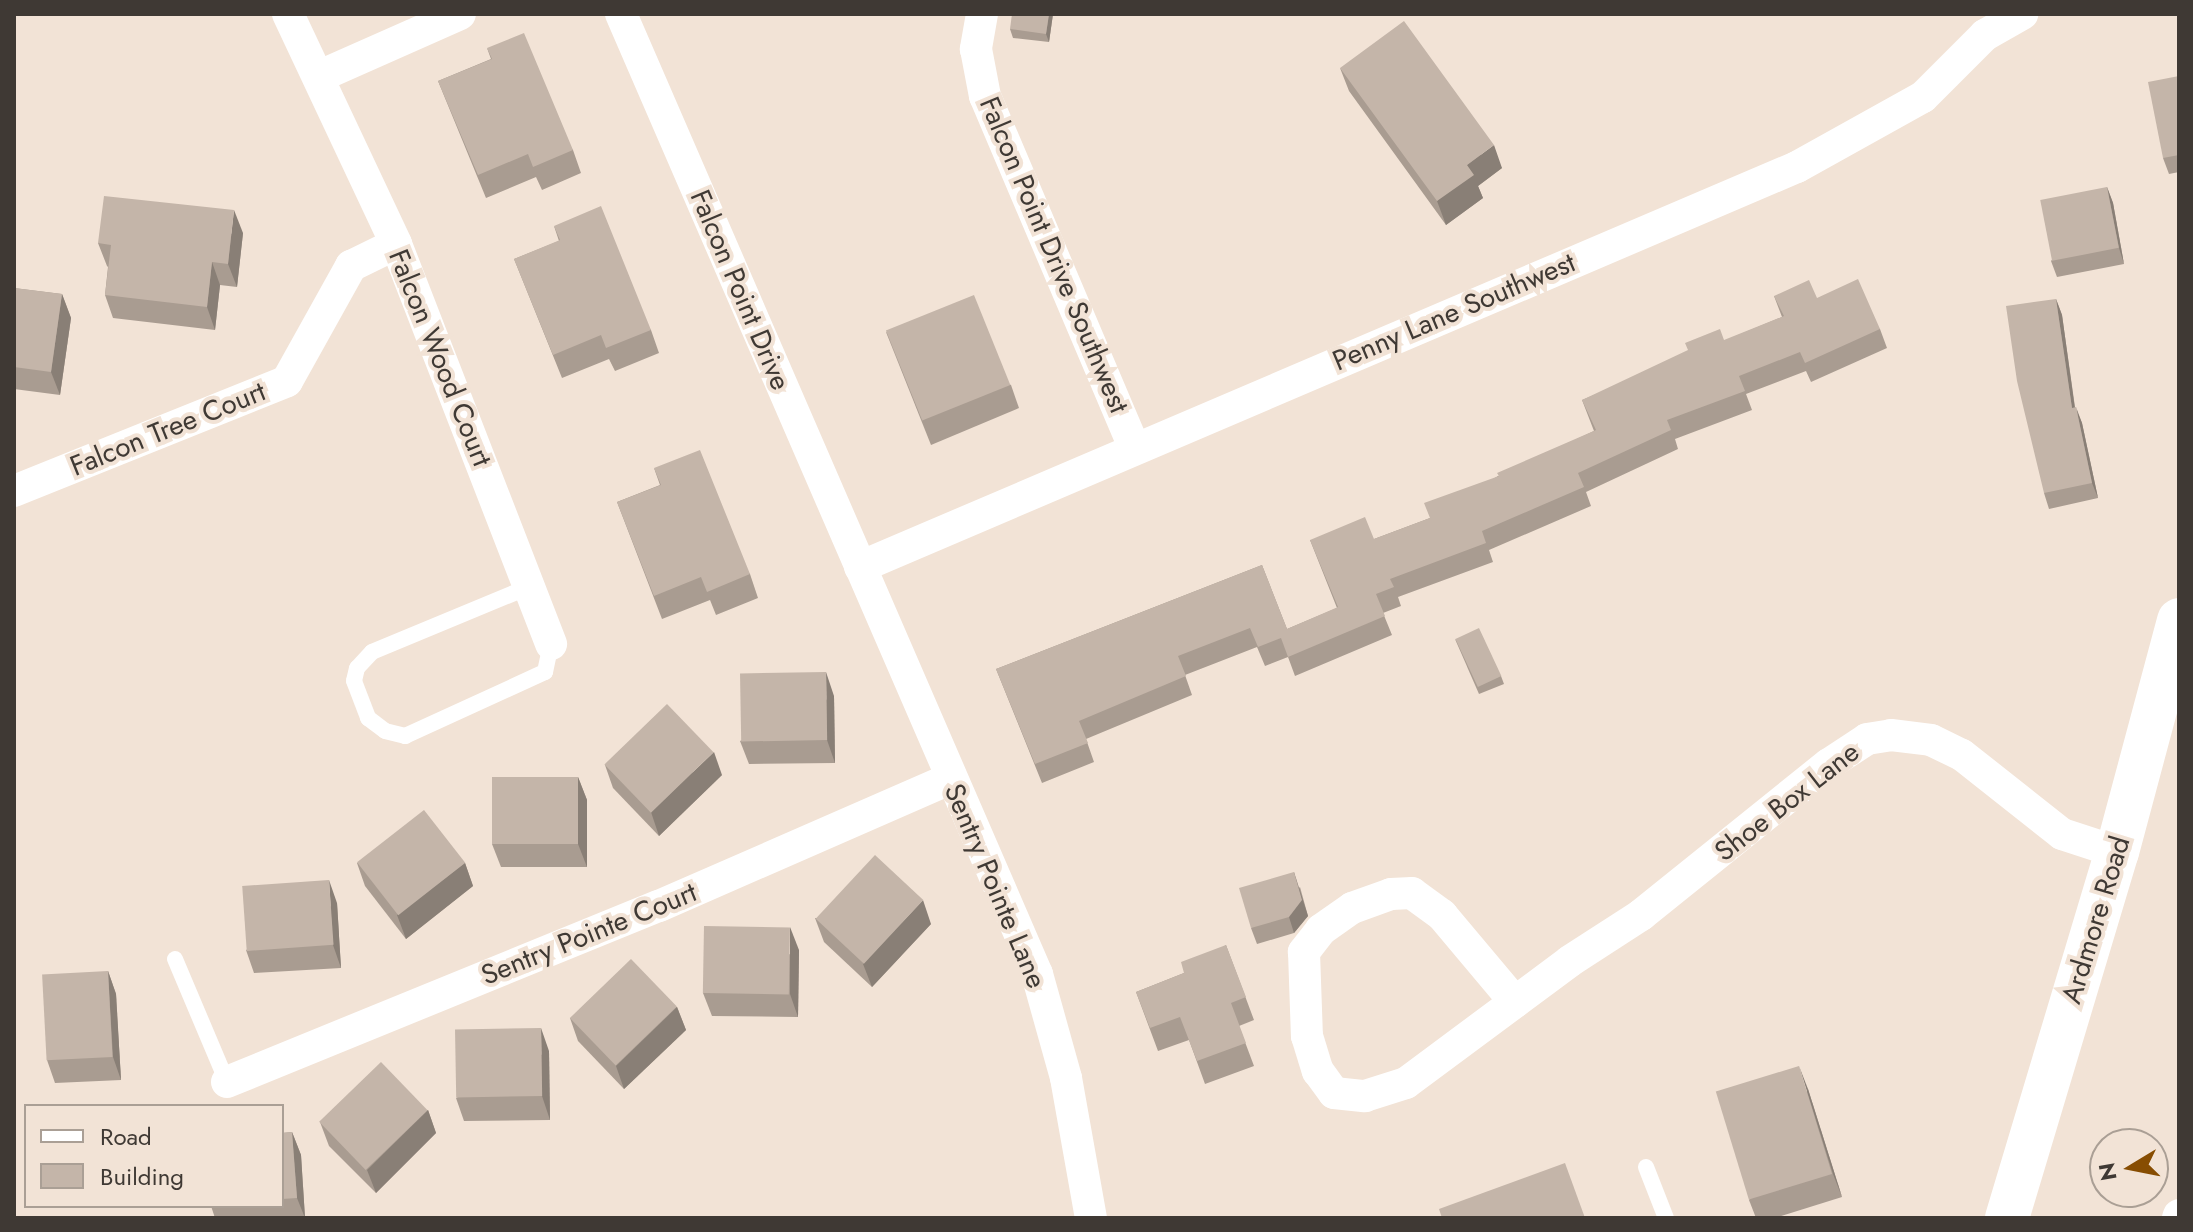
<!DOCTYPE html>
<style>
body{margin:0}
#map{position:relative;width:2193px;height:1232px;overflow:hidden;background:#f2e3d6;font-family:Jost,sans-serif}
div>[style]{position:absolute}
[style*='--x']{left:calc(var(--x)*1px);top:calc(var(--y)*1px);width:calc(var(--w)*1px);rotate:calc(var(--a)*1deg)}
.lane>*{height:16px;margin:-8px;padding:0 8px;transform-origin:8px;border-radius:8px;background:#fff}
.street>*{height:32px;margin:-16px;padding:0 16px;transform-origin:16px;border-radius:16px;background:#fff}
.secondary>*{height:44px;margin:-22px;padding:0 22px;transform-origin:22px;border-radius:22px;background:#fff}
.wall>*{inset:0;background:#a99c91}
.shaded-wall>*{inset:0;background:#897f76}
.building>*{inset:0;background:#c4b5a9;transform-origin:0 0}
span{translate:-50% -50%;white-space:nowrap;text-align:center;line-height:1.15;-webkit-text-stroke:8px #f2e3d6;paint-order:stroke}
.street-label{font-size:28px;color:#3f3934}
.frame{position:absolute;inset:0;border:16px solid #3f3934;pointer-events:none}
.legend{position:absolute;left:24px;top:1104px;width:260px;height:104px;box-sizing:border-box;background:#f2e3d6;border:2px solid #aa9f95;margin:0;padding:10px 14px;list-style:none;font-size:24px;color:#3f3934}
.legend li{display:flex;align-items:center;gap:16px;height:40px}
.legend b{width:40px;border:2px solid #aa9f95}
.north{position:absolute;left:2089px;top:1128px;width:80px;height:80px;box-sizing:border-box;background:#f2e3d6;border:2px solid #aa9f95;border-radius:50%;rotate:260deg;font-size:22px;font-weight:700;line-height:32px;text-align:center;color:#3f3934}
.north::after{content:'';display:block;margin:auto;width:28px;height:36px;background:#874d02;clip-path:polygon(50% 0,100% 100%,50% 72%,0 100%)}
</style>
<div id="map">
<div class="lane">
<i style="--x:531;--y:586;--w:172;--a:157.5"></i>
<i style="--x:372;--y:652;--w:22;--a:133"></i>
<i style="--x:357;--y:668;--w:13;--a:103"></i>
<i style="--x:354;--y:681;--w:40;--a:69"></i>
<i style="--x:368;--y:718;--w:21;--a:37"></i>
<i style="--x:385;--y:731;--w:21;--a:14"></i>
<i style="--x:405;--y:736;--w:154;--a:-24.6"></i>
<i style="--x:545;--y:672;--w:29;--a:-78"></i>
<i style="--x:175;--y:959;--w:134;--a:67.1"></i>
<i style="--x:1646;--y:1167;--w:55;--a:68.6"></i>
</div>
<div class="street">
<i style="--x:288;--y:14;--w:254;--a:64.8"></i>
<i style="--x:396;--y:244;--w:429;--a:68.8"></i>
<i style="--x:621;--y:14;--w:1046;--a:66.57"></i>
<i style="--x:1037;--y:974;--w:108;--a:74.4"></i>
<i style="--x:1066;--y:1078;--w:142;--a:79.9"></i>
<i style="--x:982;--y:14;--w:36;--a:100"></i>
<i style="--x:976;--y:49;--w:48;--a:79.2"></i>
<i style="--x:985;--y:96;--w:381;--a:67"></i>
<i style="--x:320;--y:76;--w:153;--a:-23.9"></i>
<i style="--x:14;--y:491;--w:294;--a:-21.9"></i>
<i style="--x:287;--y:381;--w:132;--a:-60.9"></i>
<i style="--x:351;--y:266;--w:50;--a:-26.1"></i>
<i style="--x:860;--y:567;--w:1019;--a:-23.12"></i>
<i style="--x:1797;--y:167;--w:144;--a:-29.1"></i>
<i style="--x:1923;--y:97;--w:88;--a:-45"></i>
<i style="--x:1985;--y:35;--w:43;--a:-29.6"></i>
<i style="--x:1515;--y:1002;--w:114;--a:-130"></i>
<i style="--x:1442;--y:915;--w:37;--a:-144"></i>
<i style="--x:1412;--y:893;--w:21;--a:177"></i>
<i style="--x:1391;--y:894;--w:41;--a:160.3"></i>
<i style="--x:1352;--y:908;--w:38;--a:145"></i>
<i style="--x:1321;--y:930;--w:28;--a:128"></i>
<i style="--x:1304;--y:952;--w:84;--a:88"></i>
<i style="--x:1307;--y:1036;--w:37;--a:73"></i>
<i style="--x:1318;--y:1071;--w:27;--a:54"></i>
<i style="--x:1334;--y:1093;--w:31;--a:6"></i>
<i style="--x:1365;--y:1096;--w:43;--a:-17.6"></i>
<i style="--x:1406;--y:1083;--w:204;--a:-36.6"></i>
<i style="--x:1570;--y:961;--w:85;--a:-32.9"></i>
<i style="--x:1641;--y:915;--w:241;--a:-38.8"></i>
<i style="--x:1829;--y:764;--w:45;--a:-33.3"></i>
<i style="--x:1867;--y:739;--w:24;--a:-9"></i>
<i style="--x:1891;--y:735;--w:40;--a:7.1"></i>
<i style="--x:1931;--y:740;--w:34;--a:26"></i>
<i style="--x:1962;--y:755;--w:127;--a:38.3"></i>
<i style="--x:2062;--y:834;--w:58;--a:18.1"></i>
<i style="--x:227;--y:1082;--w:466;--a:-22.2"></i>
<i style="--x:659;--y:906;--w:318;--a:-23.6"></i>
<i style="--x:2178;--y:1218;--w:3;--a:-72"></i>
</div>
<div class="secondary">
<i style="--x:2007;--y:1218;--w:382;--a:-73.3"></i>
<i style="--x:2117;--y:852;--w:240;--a:-75"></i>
</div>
<div class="wall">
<i style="clip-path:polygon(1053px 14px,1049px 42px,1013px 38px,1010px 29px)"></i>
<i style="clip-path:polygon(487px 48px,573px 150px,581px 173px,542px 190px,536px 177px,486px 198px,438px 81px,491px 59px)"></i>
<i style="clip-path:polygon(1340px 68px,1502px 168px,1478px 186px,1483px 198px,1446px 225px,1349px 91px)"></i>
<i style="clip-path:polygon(2179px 76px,2179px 172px,2169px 174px,2163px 158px)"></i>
<i style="clip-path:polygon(2107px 187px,2113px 203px,2124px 264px,2057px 277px,2051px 261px)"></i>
<i style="clip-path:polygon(554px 226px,651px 330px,659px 353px,615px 371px,609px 359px,562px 378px,514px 259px,559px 241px)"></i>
<i style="clip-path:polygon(243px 233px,237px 287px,220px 285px,215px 330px,113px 318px,105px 295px,108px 267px,107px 266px,98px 243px)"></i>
<i style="clip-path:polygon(14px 288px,62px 294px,71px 318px,60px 395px,14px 389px)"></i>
<i style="clip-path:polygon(1774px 296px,1817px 298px,1880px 329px,1887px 348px,1811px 382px,1806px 371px,1746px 394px,1752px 410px,1675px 439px,1678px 449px,1586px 492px,1591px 506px,1489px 550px,1493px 562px,1398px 597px,1401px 606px,1383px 613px,1392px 635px,1295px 676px,1288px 657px,1265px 666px,1257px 647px,1185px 675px,1192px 695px,1086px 739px,1094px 762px,1042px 783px,996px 669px,1262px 565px,1287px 629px,1337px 608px,1310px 540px,1374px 539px,1430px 518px,1498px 476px,1594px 431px,1582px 400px,1782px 317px)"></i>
<i style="clip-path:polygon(2056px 299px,2062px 315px,2075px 407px,2082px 423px,2098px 498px,2049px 509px,2044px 493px)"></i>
<i style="clip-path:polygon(886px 332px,1011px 385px,1019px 408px,931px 445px)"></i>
<i style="clip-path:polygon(654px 468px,750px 574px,758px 598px,716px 615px,710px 600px,662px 619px,617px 502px,660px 485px)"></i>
<i style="clip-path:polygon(1455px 639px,1501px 676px,1504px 684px,1479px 694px)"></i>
<i style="clip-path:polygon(834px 696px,835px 763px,749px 764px,740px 741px)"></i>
<i style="clip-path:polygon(605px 765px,722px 775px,659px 836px,613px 788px)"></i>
<i style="clip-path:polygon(578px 777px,587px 800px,587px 867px,501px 867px,492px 844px)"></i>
<i style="clip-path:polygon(357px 863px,465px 863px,473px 886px,406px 939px,365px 886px)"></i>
<i style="clip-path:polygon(1300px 887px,1308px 916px,1294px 933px,1257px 944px,1251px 928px)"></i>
<i style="clip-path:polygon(337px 903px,341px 968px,254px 973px,246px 950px)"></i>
<i style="clip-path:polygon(815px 918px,931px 924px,872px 987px,824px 942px)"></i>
<i style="clip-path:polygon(1226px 945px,1254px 1020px,1239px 1026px,1254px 1066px,1205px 1084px,1189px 1040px,1158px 1051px,1136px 992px,1184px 973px)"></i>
<i style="clip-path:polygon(799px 950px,798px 1017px,712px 1016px,703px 993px)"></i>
<i style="clip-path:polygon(108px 971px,116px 994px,121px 1080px,55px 1083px,47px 1060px)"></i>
<i style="clip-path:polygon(677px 1007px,686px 1030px,624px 1089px,578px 1041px,570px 1018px)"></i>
<i style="clip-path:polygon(549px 1051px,550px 1120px,464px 1121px,456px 1098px)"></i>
<i style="clip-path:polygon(1808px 1089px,1842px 1197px,1775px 1218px,1756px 1218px,1749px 1200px)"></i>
<i style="clip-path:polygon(428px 1110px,436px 1133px,376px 1193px,329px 1146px,320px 1122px)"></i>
<i style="clip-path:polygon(292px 1132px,301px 1155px,305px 1218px,215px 1218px,211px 1206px,282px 1206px,282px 1133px)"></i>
</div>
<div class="shaded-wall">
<i style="clip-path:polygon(1049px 14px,1053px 14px,1049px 42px,1046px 34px)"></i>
<i style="clip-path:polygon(1494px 145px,1502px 168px,1478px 186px,1483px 198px,1446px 225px,1437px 201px,1467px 165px)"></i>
<i style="clip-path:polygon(2107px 187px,2113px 203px,2124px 264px,2119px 248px)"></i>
<i style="clip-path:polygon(234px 210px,243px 233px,237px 287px,228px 264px)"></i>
<i style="clip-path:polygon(212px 262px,220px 285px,215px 330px,207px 307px)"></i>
<i style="clip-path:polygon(62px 294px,71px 318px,60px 395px,51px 372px)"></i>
<i style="clip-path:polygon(2056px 299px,2062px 315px,2077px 424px,2072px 408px)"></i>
<i style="clip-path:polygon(2076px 407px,2082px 423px,2098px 498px,2092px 483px)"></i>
<i style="clip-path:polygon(826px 672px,834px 696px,835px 763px,827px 740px)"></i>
<i style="clip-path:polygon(714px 752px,722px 775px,659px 836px,651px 812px)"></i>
<i style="clip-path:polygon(578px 777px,587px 800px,587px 867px,578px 844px)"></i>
<i style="clip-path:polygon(465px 863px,473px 886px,406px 939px,397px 915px)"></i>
<i style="clip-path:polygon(1294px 872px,1308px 916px,1294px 933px,1289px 917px)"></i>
<i style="clip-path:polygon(329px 880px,337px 903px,341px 968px,333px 945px)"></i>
<i style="clip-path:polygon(923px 900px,931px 924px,872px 987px,863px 964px)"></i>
<i style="clip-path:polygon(790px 927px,799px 950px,798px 1017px,790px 994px)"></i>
<i style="clip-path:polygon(108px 971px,116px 994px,121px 1080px,113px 1057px)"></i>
<i style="clip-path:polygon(677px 1007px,686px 1030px,624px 1089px,616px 1066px)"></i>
<i style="clip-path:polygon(541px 1028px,549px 1051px,550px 1120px,542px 1096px)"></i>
<i style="clip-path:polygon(1799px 1066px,1808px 1089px,1842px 1197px,1833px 1174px)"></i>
<i style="clip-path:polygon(428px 1110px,436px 1133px,376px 1193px,367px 1170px)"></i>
<i style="clip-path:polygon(292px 1132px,301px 1155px,305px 1218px,297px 1198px)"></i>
</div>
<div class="building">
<i style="clip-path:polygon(1012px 14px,1049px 14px,1046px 34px,1010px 29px)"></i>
<i style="clip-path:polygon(1404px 21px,1494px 145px,1467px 165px,1474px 175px,1437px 201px,1340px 68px)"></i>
<i style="clip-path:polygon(524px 33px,573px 150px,533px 167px,528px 154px,478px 175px,438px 81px,492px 59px,487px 48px)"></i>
<i style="clip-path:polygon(2179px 76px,2179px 155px,2163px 158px,2148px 82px)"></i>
<i style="left:2107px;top:187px;width:62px;height:68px;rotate:79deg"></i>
<i style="clip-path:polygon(104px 196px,234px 210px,228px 264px,212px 262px,207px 307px,105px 295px,111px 245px,98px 243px)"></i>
<i style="clip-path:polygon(601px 206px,651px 330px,606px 348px,601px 335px,553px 355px,514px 259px,560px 240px,554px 226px)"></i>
<i style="clip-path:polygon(1858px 279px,1880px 329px,1805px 363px,1800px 352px,1739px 376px,1745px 391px,1667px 420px,1671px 430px,1578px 473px,1584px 487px,1482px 531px,1486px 543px,1390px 579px,1394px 587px,1376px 594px,1385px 616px,1288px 657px,1281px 638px,1258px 647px,1250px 628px,1178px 656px,1186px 676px,1079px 721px,1088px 743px,1035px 764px,996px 669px,1262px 565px,1287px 629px,1338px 607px,1310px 540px,1365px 517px,1374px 539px,1430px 518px,1424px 503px,1499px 476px,1497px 473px,1596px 430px,1582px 400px,1688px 350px,1685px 343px,1720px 329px,1724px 340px,1784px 316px,1774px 296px,1809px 280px,1817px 298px)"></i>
<i style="clip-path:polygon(14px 288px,62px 294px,51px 372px,14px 367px)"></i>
<i style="left:974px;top:295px;width:97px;height:95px;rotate:68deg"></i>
<i style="clip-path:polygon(2056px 299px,2072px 408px,2076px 407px,2092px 483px,2044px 493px,2017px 381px,2006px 306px)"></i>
<i style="clip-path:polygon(700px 450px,750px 574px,707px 592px,701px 577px,654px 596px,617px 502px,661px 485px,654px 468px)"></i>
<i style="left:1479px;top:628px;width:53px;height:26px;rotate:65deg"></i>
<i style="left:826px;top:672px;width:68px;height:86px;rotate:89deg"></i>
<i style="left:667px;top:704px;width:67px;height:87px;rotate:46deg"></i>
<i style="left:492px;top:777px;width:86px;height:67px"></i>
<i style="left:424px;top:810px;width:67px;height:85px;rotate:52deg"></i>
<i style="left:875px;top:855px;width:66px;height:87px;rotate:43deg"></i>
<i style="clip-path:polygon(1294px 872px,1302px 900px,1289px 917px,1251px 928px,1239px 888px)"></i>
<i style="left:329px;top:880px;width:65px;height:87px;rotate:86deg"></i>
<i style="left:704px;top:926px;width:86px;height:67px;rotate:1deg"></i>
<i style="clip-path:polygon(1226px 945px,1246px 997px,1231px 1003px,1246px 1043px,1197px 1061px,1180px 1017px,1150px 1028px,1136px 992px,1184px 973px,1181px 962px)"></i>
<i style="left:631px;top:959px;width:66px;height:85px;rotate:46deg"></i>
<i style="left:108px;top:971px;width:86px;height:66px;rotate:87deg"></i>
<i style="left:541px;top:1028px;width:68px;height:86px;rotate:89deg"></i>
<i style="left:381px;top:1062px;width:67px;height:86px;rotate:46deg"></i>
<i style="left:1799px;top:1066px;width:113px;height:87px;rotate:73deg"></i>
<i style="clip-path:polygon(292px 1132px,297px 1198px,282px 1199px,282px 1133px)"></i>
<i style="clip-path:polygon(1565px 1163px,1585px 1218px,1442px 1218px,1439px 1209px)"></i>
</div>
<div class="street-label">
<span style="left:1054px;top:255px;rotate:67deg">Falcon Point Drive Southwest</span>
<span style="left:740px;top:290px;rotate:67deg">Falcon Point Drive</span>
<span style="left:1454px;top:312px;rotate:-23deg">Penny Lane Southwest</span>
<span style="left:440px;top:358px;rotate:68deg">Falcon Wood Court</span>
<span style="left:168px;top:429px;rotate:-22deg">Falcon Tree Court</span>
<span style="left:1787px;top:802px;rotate:-38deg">Shoe Box Lane</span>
<span style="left:995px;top:886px;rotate:67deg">Sentry Pointe Lane</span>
<span style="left:2096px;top:920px;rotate:-73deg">Ardmore Road</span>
<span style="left:589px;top:934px;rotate:-22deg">Sentry Pointe Court</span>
</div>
<div class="frame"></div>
<ul class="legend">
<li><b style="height:10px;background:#fff"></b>Road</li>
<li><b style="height:22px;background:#c4b5a9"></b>Building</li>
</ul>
<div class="north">N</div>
</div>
